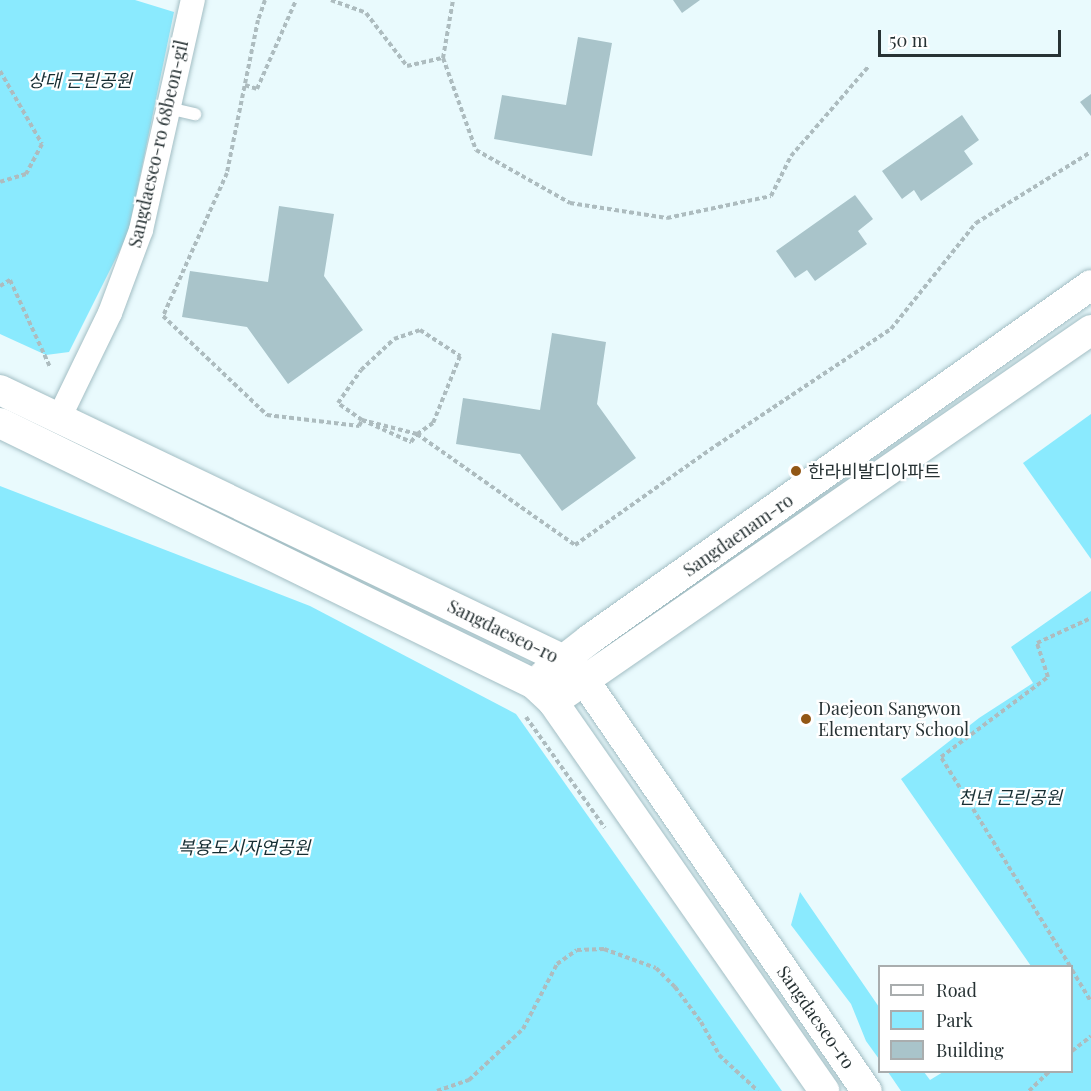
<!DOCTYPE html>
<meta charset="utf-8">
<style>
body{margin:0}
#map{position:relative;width:1091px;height:1091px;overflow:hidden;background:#e9fafd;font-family:"Playfair Display","Noto Sans KR",serif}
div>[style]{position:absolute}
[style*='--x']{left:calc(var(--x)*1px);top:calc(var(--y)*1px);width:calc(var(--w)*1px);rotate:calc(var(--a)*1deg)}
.green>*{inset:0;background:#8aeafe}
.building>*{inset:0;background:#a9c4ca}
.path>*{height:4px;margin-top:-2px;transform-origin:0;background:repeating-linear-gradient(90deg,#adbcbf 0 4.5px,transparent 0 7.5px)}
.roads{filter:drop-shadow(0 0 2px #a3bec4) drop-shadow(0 0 2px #a3bec4)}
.service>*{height:12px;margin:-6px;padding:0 6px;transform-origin:6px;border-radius:6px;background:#fff}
.minor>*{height:24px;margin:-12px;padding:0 12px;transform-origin:12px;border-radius:12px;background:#fff}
.tertiary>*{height:30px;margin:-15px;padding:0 15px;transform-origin:15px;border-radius:15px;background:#fff}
.secondary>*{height:33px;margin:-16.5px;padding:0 16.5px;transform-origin:16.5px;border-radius:16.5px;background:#fff}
.dots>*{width:16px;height:16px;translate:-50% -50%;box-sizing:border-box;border:3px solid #fff;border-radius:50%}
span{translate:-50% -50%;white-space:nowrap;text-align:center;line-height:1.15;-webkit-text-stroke:4.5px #fff;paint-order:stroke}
.park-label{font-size:18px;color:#162e33;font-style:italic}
.street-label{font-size:18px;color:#273234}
.poi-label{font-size:18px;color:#273234}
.left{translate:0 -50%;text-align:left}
.legend{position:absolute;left:878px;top:965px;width:195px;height:108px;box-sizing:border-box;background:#fff;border:2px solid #a9adae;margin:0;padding:8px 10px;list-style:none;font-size:18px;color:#273234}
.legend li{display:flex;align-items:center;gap:12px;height:30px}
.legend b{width:30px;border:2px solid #a9adae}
.scale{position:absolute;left:878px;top:30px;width:183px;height:27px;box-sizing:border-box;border:3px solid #273234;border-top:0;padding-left:8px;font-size:18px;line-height:21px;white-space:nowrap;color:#273234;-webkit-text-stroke:4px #fff;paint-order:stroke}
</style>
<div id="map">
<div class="green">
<i style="clip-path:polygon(0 0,135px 0,174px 12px,128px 234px,69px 352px,46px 355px,0 334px)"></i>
<i style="clip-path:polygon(1091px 414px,1091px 559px,1023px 463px)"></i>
<i style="clip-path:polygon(0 486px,310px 606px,516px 714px,782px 1091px,0 1091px)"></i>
<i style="clip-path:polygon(1091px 591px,1091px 1091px,901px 1091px,888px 1072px,924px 1072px,930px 1080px,943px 1072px,1072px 1072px,1072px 966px,1031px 966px,901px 779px,979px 718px,1033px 683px,1011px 647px)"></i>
<i style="clip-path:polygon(800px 892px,879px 1007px,879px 1059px,866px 1041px,851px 1004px,791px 925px)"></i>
</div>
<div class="building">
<i style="clip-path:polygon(673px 0,700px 0,682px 13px)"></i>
<i style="clip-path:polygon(578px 37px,612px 43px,592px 156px,494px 139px,502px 95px,566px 105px)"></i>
<i style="clip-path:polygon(1091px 94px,1091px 116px,1080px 102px)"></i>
<i style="clip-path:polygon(962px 115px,979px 140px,964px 151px,973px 164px,921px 201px,914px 190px,902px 199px,882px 171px)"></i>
<i style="clip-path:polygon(855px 195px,873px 219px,858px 231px,867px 244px,815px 281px,807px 270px,795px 278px,776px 251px)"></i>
<i style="clip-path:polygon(279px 206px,334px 214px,324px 276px,363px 330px,288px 384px,247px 327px,182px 317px,190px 271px,268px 282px)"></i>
<i style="clip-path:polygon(552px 333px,606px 342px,597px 404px,636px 458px,562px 511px,520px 454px,456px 444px,463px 398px,540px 410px)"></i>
</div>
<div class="path">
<i style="--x:265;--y:0;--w:21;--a:109"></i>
<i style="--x:258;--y:20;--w:156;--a:101.5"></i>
<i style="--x:227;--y:173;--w:157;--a:114.1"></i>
<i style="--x:163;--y:316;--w:144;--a:43.6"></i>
<i style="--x:267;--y:415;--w:93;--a:6.8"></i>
<i style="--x:359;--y:426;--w:7;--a:-63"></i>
<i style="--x:362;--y:420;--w:54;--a:24.2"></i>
<i style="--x:411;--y:442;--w:10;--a:-53"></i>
<i style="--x:417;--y:434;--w:193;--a:35.1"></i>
<i style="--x:575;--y:545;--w:174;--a:-35.2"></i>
<i style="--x:717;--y:445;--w:209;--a:-33.7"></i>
<i style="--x:891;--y:329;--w:136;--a:-51.3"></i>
<i style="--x:976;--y:223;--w:135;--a:-31.7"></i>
<i style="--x:331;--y:0;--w:37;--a:20"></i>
<i style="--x:366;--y:13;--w:67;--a:52.3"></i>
<i style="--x:407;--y:66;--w:37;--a:-13"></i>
<i style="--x:443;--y:58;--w:59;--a:-80.2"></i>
<i style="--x:443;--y:58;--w:98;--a:70.3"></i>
<i style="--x:476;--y:150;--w:108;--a:29.4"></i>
<i style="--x:570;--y:203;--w:98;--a:8.8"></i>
<i style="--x:667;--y:218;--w:106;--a:-11.9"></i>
<i style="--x:771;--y:196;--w:45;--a:-63.4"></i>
<i style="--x:791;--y:156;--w:119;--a:-49.1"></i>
<i style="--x:0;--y:71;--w:84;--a:60.1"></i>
<i style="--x:42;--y:144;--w:34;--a:118"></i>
<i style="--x:26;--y:174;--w:27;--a:163"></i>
<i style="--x:245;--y:85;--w:13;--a:18"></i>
<i style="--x:257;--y:89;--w:97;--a:-66.3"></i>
<i style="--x:0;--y:286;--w:12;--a:-31"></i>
<i style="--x:10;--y:280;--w:96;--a:65.3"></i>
<i style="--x:420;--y:330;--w:48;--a:33"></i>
<i style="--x:460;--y:356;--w:72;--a:111.9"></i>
<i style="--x:433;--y:423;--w:19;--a:145"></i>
<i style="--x:417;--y:434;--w:57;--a:-165.7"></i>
<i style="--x:362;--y:420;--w:29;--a:-145"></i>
<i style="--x:338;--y:403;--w:40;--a:-55.1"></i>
<i style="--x:361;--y:370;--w:45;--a:-43.2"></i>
<i style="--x:394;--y:339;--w:28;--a:-19"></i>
<i style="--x:526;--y:717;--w:136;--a:54.6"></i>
<i style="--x:1070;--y:966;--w:246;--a:-121.7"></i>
<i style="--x:941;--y:757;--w:134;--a:-36.8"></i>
<i style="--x:1048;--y:677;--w:36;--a:-108"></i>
<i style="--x:1037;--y:643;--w:60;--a:-24.8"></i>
<i style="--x:1072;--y:970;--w:37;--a:59"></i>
<i style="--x:1072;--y:1051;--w:24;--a:-38"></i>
<i style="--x:437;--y:1091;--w:34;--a:-19"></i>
<i style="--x:469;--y:1080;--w:74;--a:-43.4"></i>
<i style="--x:523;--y:1029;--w:73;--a:-62.4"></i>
<i style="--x:557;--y:964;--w:24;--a:-35"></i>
<i style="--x:577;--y:950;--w:27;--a:-2"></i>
<i style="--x:604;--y:949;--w:55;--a:20.1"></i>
<i style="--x:656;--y:968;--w:27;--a:45"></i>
<i style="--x:675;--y:987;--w:44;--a:53.4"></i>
<i style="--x:701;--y:1022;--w:38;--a:61"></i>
<i style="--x:719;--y:1055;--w:53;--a:42.7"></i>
<i style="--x:1029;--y:1091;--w:28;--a:-44"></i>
</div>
<div class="roads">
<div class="service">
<i style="--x:168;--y:108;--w:28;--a:13"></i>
</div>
<div class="minor">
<i style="--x:59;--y:418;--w:117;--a:-64.1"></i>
<i style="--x:110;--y:313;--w:89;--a:-69.5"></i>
<i style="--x:141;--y:230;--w:236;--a:-77.3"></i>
</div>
<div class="tertiary">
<i style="--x:0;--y:390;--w:623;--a:25.58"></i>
<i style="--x:0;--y:423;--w:594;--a:26.05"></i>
<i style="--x:534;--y:684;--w:26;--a:43"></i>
<i style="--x:553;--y:702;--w:474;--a:55.1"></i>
<i style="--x:544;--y:675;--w:58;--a:-38"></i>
<i style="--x:590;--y:639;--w:613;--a:-35.24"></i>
<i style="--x:584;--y:680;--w:499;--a:55.5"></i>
<i style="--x:553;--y:702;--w:654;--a:-34.66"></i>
</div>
<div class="secondary">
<i style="--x:562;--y:659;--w:30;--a:44"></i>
</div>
</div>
<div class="dots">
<i style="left:796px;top:471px;background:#925715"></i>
<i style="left:806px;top:719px;background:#925715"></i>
</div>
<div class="park-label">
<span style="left:80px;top:80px">상대 근린공원</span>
<span style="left:1010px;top:797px">천년 근린공원</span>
<span style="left:244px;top:847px">복용도시자연공원</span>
</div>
<div class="street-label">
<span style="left:158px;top:144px;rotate:-77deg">Sangdaeseo-ro 68beon-gil</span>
<span style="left:738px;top:535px;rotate:-35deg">Sangdaenam-ro</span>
<span style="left:503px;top:631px;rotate:26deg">Sangdaeseo-ro</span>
<span style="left:816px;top:1017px;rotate:55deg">Sangdaeseo-ro</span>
</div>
<div class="poi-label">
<span class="left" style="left:808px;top:471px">한라비발디아파트</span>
<span class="left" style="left:818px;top:719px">Daejeon Sangwon<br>Elementary School</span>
</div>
<ul class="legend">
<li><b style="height:8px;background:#fff"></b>Road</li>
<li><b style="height:16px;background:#8aeafe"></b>Park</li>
<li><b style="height:16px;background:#a9c4ca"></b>Building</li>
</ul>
<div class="scale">50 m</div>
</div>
